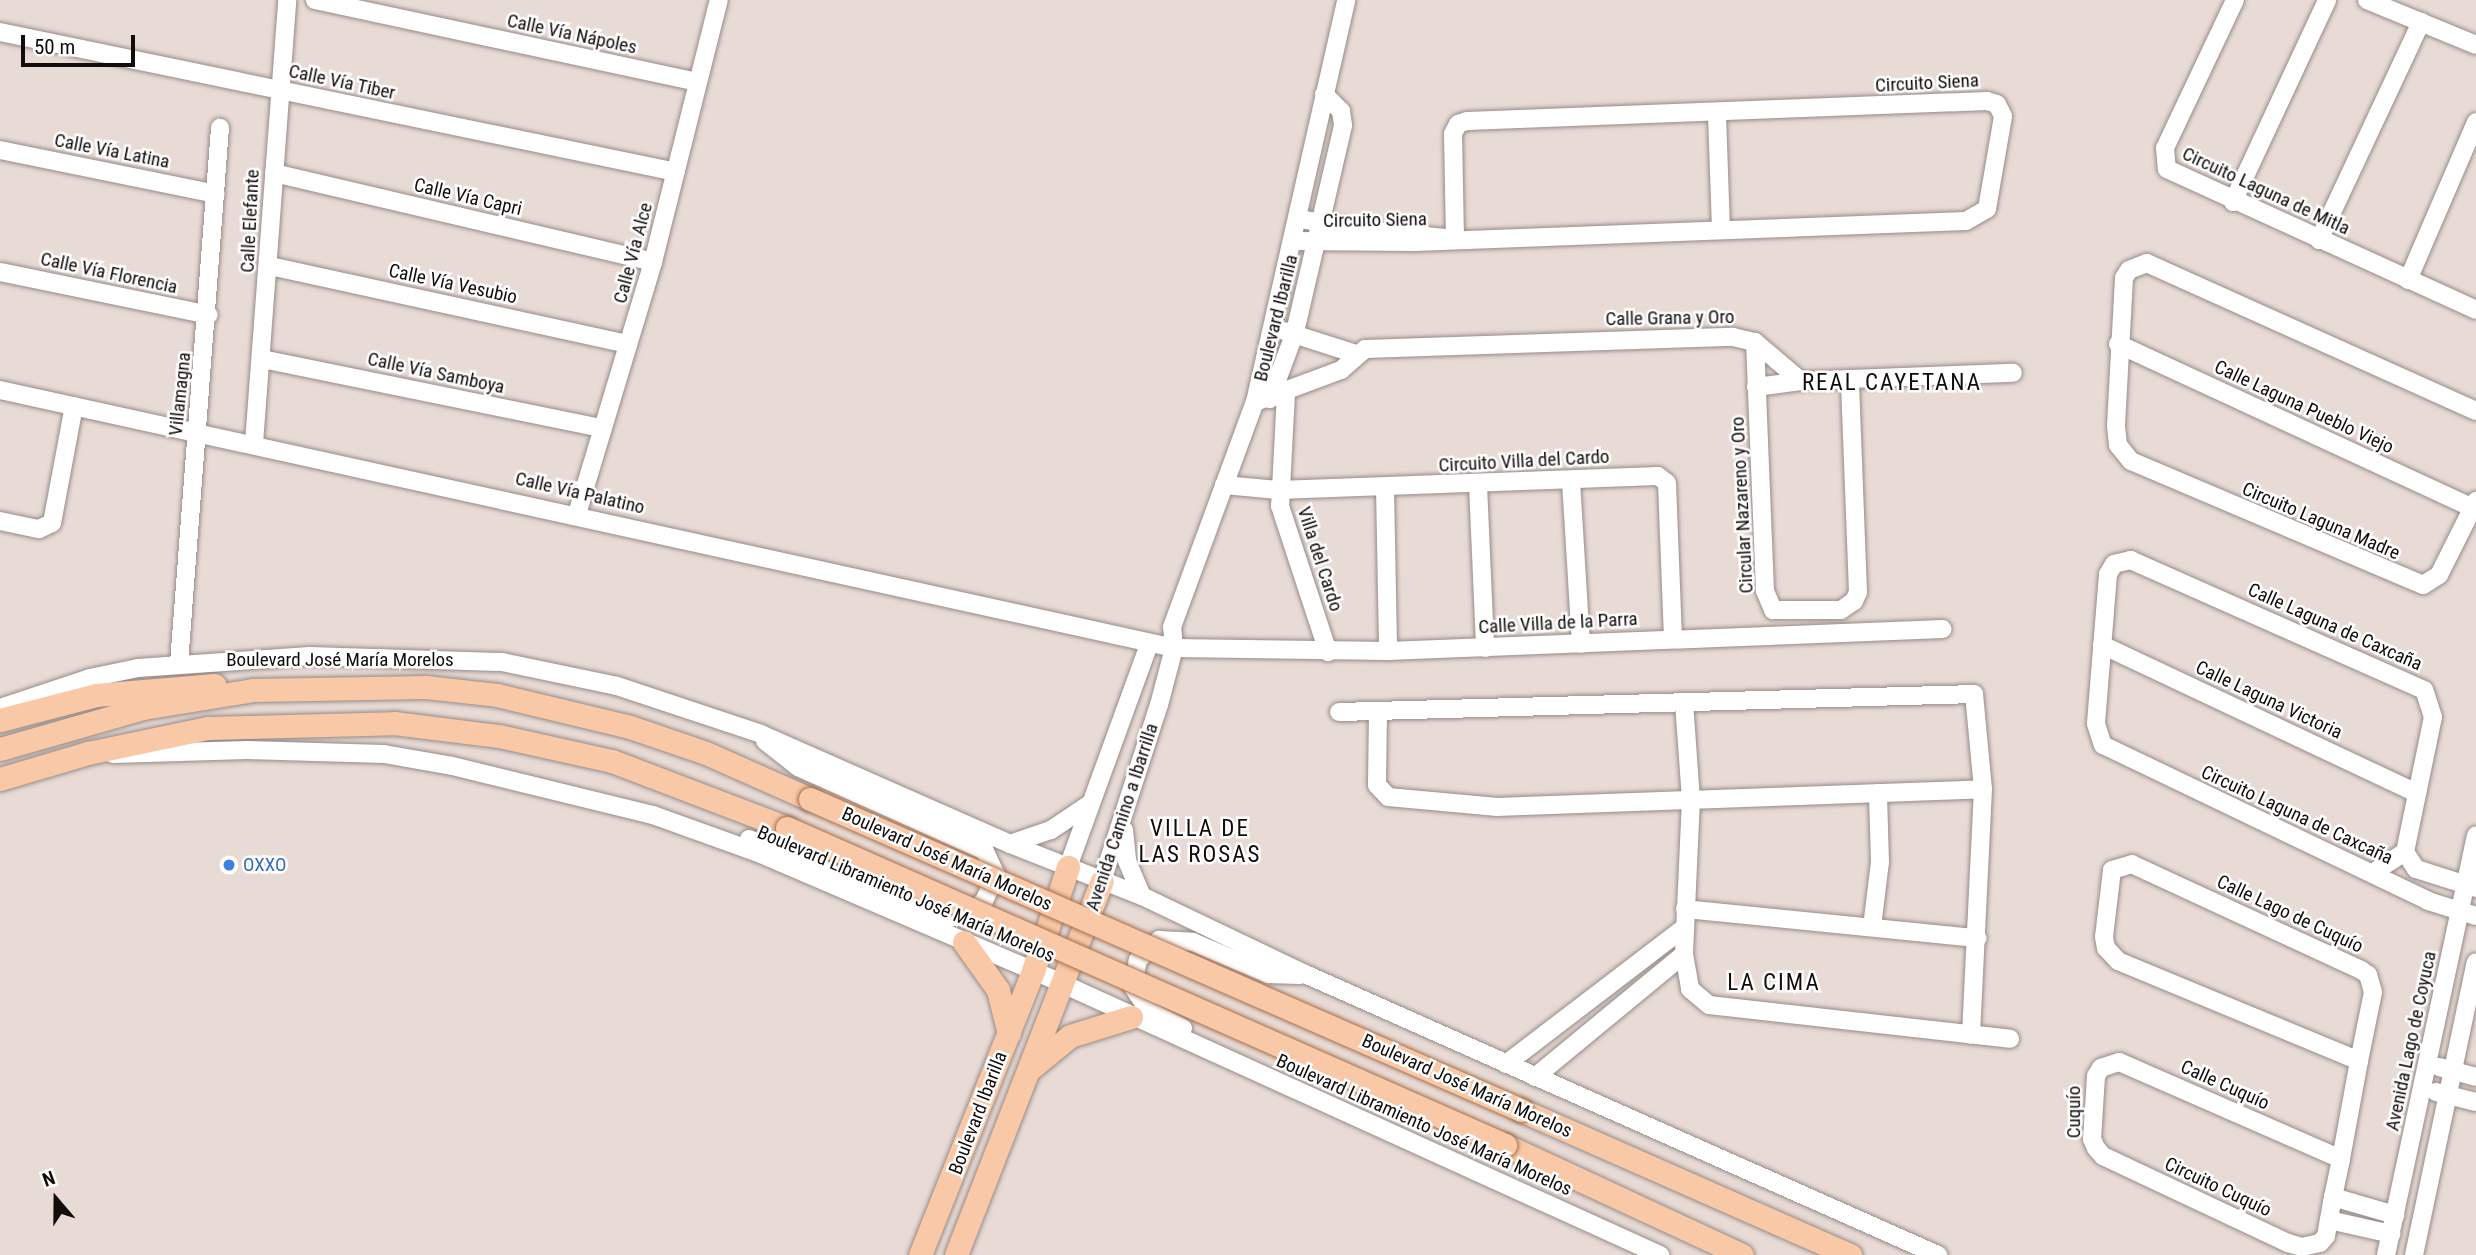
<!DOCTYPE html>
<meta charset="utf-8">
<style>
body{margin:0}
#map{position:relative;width:2476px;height:1255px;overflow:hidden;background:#e8dbd6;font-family:"Roboto Condensed",sans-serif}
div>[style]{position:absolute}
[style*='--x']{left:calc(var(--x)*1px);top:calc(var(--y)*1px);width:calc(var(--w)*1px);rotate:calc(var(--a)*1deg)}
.roads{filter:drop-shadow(0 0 2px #978b87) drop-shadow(0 0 2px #978b87)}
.minor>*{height:18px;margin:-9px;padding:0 9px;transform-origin:9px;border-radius:9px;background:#fff}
.major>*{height:23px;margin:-11.5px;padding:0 11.5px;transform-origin:11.5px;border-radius:11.5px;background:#f8c8a7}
.bridges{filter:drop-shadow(0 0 2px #a46f4b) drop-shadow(0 0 2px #a46f4b)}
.major-bridge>*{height:23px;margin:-11.5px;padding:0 11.5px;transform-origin:11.5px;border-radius:11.5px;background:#f8c8a7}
.dots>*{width:19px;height:19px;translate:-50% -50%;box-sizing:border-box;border:4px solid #fff;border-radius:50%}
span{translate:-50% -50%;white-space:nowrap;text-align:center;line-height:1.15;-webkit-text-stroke:5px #fff;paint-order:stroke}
.street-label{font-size:19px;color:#120d0c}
.shop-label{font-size:19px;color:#366cbe}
.left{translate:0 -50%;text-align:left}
.quarter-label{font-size:23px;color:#120d0c;letter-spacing:2px}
.north{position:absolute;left:21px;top:1164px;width:70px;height:70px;-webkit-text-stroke:5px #fff;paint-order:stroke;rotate:340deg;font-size:19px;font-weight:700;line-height:28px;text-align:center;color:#120d0c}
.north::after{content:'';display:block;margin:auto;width:24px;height:32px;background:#120d0c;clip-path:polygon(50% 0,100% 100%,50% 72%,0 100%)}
.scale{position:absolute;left:21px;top:35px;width:114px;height:32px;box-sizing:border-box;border:4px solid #120d0c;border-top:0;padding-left:9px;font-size:21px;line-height:24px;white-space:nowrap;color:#120d0c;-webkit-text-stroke:5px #fff;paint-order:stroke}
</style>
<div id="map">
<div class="roads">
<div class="minor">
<i style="--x:315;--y:0;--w:390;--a:12.1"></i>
<i style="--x:2235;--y:0;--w:164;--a:115.3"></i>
<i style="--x:2165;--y:148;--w:21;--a:85"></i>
<i style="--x:2167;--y:169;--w:340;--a:24.5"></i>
<i style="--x:2367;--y:0;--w:118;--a:22.4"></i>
<i style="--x:0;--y:32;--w:690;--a:11.7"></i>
<i style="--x:1717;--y:115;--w:113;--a:88"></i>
<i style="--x:0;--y:150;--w:220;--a:11.5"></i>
<i style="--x:274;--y:173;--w:389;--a:13.2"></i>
<i style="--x:2233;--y:202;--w:223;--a:-65"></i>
<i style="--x:2319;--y:240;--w:241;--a:-64.9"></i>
<i style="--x:1295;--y:241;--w:120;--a:0.5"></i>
<i style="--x:1415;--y:242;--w:551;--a:-2.18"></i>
<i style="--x:1966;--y:221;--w:24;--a:-30"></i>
<i style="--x:1987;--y:209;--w:94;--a:-80.2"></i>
<i style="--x:2003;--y:116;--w:13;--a:-117"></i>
<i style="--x:1997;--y:104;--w:10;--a:-163"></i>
<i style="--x:1987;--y:101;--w:520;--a:177.8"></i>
<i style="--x:1467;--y:121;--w:9;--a:162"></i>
<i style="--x:1458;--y:124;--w:11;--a:117"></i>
<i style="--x:1453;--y:134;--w:105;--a:88.9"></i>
<i style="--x:1455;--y:239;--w:92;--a:-174.4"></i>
<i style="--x:1363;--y:230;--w:64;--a:-170.1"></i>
<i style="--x:270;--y:266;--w:366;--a:12.3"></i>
<i style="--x:0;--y:272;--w:213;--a:11.6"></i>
<i style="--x:2408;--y:280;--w:172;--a:-66.7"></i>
<i style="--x:1284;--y:331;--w:76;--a:17.7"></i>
<i style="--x:1755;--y:342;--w:249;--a:87.7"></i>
<i style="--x:1765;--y:591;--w:21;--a:67"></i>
<i style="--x:1773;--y:610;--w:68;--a:0"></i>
<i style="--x:1841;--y:610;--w:16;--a:-35"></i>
<i style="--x:1854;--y:601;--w:10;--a:-66"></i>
<i style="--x:1858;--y:592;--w:213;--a:-92.2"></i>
<i style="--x:2118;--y:344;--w:391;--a:24.8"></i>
<i style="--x:262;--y:359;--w:346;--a:11.5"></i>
<i style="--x:1756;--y:387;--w:45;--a:-7.6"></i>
<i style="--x:0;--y:390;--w:1202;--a:12.39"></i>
<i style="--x:1174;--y:648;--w:214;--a:0.8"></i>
<i style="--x:1388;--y:651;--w:555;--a:-2.27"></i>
<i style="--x:1286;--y:393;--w:113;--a:93"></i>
<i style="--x:1280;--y:506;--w:154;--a:71.8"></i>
<i style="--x:1270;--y:399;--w:72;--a:-69.5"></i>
<i style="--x:1295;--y:332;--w:212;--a:-76.9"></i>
<i style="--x:1343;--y:125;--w:14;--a:-98"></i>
<i style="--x:1341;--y:111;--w:24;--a:-135"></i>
<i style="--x:1255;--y:402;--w:92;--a:-20.4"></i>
<i style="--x:1341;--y:370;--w:32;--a:-41"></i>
<i style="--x:1365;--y:349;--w:368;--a:-1.9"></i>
<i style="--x:1733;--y:337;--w:23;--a:13"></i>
<i style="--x:1755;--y:342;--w:60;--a:40.3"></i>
<i style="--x:1801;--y:381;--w:212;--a:-2.2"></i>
<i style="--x:2476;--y:411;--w:361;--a:-155.8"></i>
<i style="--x:2147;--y:263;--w:19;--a:159"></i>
<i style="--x:2129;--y:270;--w:9;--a:122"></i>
<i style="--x:2124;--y:278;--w:148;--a:93.1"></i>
<i style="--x:2116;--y:426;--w:19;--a:84"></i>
<i style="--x:2118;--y:445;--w:21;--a:51"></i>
<i style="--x:2131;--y:461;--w:317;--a:23"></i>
<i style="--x:2423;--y:585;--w:19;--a:-32"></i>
<i style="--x:2439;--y:575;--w:83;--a:-63.4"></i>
<i style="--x:254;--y:443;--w:444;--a:-85.7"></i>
<i style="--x:1571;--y:481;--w:163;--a:86.5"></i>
<i style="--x:1224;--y:485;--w:54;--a:5.3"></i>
<i style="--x:1278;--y:490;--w:380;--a:-2.1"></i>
<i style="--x:1658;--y:476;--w:11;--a:38"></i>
<i style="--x:1667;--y:483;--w:156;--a:87.8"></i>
<i style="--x:1478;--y:485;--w:163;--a:87.5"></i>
<i style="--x:1385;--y:488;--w:163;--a:88.9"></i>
<i style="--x:577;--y:514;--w:263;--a:-73.2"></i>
<i style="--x:653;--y:262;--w:270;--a:-75.9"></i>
<i style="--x:0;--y:521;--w:40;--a:12"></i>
<i style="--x:39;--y:529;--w:14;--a:-25"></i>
<i style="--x:52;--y:523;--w:119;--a:-79.4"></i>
<i style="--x:2102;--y:645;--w:348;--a:25.2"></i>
<i style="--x:179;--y:663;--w:537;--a:-85.62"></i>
<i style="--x:1684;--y:702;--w:97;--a:85.9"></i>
<i style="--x:1691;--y:799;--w:155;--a:92.6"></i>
<i style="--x:1684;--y:954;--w:36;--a:80"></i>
<i style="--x:1690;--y:989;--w:25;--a:40"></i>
<i style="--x:1709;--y:1005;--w:303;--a:6.4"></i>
<i style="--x:0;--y:708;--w:95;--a:-18.4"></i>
<i style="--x:90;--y:678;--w:49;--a:-11.8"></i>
<i style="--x:138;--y:668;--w:172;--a:-4"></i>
<i style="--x:310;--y:656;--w:192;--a:1.8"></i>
<i style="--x:502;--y:662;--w:117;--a:11.8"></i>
<i style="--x:617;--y:686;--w:152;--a:18.4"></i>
<i style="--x:761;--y:734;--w:272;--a:23.8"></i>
<i style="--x:1010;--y:844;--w:142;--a:21.5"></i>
<i style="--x:1142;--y:896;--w:181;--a:25.6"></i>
<i style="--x:1305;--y:974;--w:693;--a:23.94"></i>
<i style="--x:1339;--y:712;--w:635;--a:-1.62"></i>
<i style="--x:1974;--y:694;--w:95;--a:84.6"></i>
<i style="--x:1983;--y:789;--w:246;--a:92.8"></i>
<i style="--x:1378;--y:712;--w:73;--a:90.8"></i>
<i style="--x:1377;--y:785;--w:16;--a:47"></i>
<i style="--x:1388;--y:797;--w:110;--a:5.2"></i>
<i style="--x:1498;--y:807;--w:485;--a:-2.1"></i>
<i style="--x:113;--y:754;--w:134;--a:-1.7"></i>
<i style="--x:247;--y:750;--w:137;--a:1.7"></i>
<i style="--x:384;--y:754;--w:69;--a:10"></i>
<i style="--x:452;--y:766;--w:207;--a:13.7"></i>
<i style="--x:653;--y:815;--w:109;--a:19.8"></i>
<i style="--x:756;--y:852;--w:322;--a:23.2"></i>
<i style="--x:1052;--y:979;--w:668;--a:24.42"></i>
<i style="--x:1124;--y:830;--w:31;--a:84"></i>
<i style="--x:1127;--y:861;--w:38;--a:67"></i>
<i style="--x:749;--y:839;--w:212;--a:22.2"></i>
<i style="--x:945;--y:919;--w:24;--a:-12"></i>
<i style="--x:968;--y:914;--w:21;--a:-39"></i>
<i style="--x:984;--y:901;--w:29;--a:-65"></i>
<i style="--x:996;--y:875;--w:26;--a:-115"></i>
<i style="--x:985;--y:851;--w:205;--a:-155.8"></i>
<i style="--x:798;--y:767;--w:42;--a:-141.8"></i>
<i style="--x:1010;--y:844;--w:43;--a:-18.9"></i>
<i style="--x:1051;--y:830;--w:48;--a:-34"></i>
<i style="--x:1068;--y:867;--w:237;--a:-70"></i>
<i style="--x:2374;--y:872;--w:37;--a:-33"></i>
<i style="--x:1102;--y:881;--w:185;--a:-72.1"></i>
<i style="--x:1159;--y:705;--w:59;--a:-75.3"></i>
<i style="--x:1174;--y:648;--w:21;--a:-95"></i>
<i style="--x:1172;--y:627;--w:240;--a:-69.8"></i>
<i style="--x:1255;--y:402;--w:412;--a:-77.2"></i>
<i style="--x:2476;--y:888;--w:63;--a:-162.4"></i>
<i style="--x:2416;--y:869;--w:20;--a:-123"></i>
<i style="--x:2405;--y:852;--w:138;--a:-78.3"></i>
<i style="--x:2433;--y:717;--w:28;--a:-108"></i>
<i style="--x:2424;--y:690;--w:321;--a:-156.1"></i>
<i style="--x:2131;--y:560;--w:17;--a:167"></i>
<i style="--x:2114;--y:564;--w:12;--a:121"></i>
<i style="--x:2108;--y:574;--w:150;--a:94.6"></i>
<i style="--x:2096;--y:724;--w:22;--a:72"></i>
<i style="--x:2103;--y:745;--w:361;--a:25.6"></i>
<i style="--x:2428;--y:901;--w:50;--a:17.4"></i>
<i style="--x:1685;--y:909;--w:294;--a:5.7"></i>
<i style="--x:1872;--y:927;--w:65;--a:-83"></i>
<i style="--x:1880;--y:862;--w:69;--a:-91.7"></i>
<i style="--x:1183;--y:1028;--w:38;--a:-153"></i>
<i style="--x:1149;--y:1011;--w:29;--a:-124"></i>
<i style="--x:1133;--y:987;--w:27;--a:-80"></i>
<i style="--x:1138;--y:960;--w:29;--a:-44"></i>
<i style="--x:1159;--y:940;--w:34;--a:3"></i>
<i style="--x:1193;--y:942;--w:82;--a:23.1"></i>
<i style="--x:1268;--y:974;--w:32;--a:2"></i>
<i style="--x:1506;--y:1064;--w:224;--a:-37.4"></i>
<i style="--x:2439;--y:1067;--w:38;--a:15"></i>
<i style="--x:1535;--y:1077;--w:193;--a:-39.5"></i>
<i style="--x:2436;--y:1092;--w:41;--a:14"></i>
<i style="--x:2341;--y:1159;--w:242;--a:-156.4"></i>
<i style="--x:2119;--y:1062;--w:19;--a:162"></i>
<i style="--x:2101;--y:1068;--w:9;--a:122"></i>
<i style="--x:2096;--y:1076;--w:63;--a:93.6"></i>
<i style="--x:2092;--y:1139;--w:10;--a:66"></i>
<i style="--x:2096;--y:1148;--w:11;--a:49"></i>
<i style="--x:2103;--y:1156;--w:204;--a:25.2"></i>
<i style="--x:2288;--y:1243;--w:15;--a:16"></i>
<i style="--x:2302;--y:1247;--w:18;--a:-13"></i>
<i style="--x:2320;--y:1243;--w:9;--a:-49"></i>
<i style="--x:2326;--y:1236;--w:40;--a:-80"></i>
<i style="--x:2333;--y:1197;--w:39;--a:-78"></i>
<i style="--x:2341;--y:1159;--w:100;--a:-79.6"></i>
<i style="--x:2359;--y:1061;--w:70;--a:-78.5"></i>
<i style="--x:2373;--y:992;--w:18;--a:-106"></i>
<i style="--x:2368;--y:975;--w:9;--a:-144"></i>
<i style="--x:2361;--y:970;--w:252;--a:-155.2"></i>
<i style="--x:2132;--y:864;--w:21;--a:163"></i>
<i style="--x:2112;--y:870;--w:67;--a:96.8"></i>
<i style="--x:2104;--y:937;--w:11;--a:80"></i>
<i style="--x:2106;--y:948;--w:18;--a:47"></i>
<i style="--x:2118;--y:961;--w:261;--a:22.5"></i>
<i style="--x:2333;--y:1197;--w:65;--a:16.2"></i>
<i style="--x:2329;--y:1220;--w:64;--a:12.7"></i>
<i style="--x:2386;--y:1255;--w:429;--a:-77.9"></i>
<i style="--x:2414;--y:1255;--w:299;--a:-78.1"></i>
</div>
<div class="major">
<i style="--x:0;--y:720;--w:99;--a:-14.6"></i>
<i style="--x:96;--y:695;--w:119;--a:-4.8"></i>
<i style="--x:0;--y:749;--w:149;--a:-16"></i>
<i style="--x:143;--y:708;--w:111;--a:-9.3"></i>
<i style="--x:253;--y:690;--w:173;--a:-1"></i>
<i style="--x:426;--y:687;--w:71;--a:6.4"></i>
<i style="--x:497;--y:695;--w:137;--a:13.5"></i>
<i style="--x:630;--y:727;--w:80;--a:18.9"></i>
<i style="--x:706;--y:753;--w:114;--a:23.9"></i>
<i style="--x:0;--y:779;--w:92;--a:-16.5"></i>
<i style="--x:88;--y:753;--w:123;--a:-11.8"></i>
<i style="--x:208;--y:728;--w:186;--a:-1.5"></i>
<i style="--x:394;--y:723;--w:106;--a:7.1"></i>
<i style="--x:499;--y:736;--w:116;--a:12.5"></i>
<i style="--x:612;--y:761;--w:187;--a:20.9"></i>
<i style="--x:964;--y:942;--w:59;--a:54.7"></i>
<i style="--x:998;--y:990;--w:45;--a:76"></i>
<i style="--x:1031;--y:1068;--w:50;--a:-39.4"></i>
<i style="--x:1070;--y:1036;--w:64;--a:-17.3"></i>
<i style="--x:1521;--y:1110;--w:360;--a:23.8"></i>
<i style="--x:1505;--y:1145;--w:261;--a:24.9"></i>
<i style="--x:920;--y:1255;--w:306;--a:-68.3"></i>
<i style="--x:1033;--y:971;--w:110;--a:-71.4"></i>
<i style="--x:956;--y:1255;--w:401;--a:-68.7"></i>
</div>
</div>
<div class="bridges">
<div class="major-bridge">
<i style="--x:810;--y:799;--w:776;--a:23.63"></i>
<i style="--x:787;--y:828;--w:785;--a:23.82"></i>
</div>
</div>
<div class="dots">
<i style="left:229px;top:865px;background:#3f7fe0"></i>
</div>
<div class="street-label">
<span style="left:572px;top:34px;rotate:12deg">Calle Vía Nápoles</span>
<span style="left:342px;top:82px;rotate:12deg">Calle Vía Tiber</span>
<span style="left:1927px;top:83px;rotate:-3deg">Circuito Siena</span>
<span style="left:112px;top:151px;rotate:11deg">Calle Vía Latina</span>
<span style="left:2266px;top:191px;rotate:25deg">Circuito Laguna de Mitla</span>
<span style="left:468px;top:197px;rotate:13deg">Calle Vía Capri</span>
<span style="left:1375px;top:220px;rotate:-1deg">Circuito Siena</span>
<span style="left:250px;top:221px;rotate:-87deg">Calle Elefante</span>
<span style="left:633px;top:253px;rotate:-75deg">Calle Vía Alce</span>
<span style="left:109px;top:273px;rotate:12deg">Calle Vía Florencia</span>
<span style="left:453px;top:284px;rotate:12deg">Calle Vía Vesubio</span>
<span style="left:1276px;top:318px;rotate:-76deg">Boulevard Ibarilla</span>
<span style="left:1670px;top:318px;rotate:-1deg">Calle Grana y Oro</span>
<span style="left:436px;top:373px;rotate:12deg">Calle Vía Samboya</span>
<span style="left:180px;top:394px;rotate:-84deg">Villamagna</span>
<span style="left:2304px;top:407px;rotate:25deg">Calle Laguna Pueblo Viejo</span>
<span style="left:1524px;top:461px;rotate:-3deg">Circuito Villa del Cardo</span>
<span style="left:580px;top:493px;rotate:13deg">Calle Vía Palatino</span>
<span style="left:1742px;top:505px;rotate:-93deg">Circular Nazareno y Oro</span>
<span style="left:2321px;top:521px;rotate:23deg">Circuito Laguna Madre</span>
<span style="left:1320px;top:559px;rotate:72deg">Villa del Cardo</span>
<span style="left:1558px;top:623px;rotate:-3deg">Calle Villa de la Parra</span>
<span style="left:2335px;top:627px;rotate:24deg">Calle Laguna de Caxcaña</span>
<span style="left:340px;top:660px">Boulevard José María Morelos</span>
<span style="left:2269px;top:700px;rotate:25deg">Calle Laguna Victoria</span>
<span style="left:2297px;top:815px;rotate:25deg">Circuito Laguna de Caxcaña</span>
<span style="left:1122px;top:817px;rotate:-72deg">Avenida Camino a Ibarrilla</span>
<span style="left:947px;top:859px;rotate:24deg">Boulevard José María Morelos</span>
<span style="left:906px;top:894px;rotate:23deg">Boulevard Libramiento José María Morelos</span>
<span style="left:2290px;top:914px;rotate:25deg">Calle Lago de Cuquío</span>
<span style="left:2411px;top:1041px;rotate:-78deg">Avenida Lago de Coyuca</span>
<span style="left:2225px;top:1085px;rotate:24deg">Calle Cuquío</span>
<span style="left:1467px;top:1086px;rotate:24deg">Boulevard José María Morelos</span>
<span style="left:2074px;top:1112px;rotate:-90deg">Cuquío</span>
<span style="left:978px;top:1113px;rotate:-69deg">Boulevard Ibarilla</span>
<span style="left:1424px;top:1125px;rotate:24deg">Boulevard Libramiento José María Morelos</span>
<span style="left:2218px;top:1187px;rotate:25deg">Circuito Cuquío</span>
</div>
<div class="shop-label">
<span class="left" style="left:243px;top:865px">OXXO</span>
</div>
<div class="quarter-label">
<span style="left:1892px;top:383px">REAL CAYETANA</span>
<span style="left:1200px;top:842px">VILLA DE<br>LAS ROSAS</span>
<span style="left:1774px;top:983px">LA CIMA</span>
</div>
<div class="north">N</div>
<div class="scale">50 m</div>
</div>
